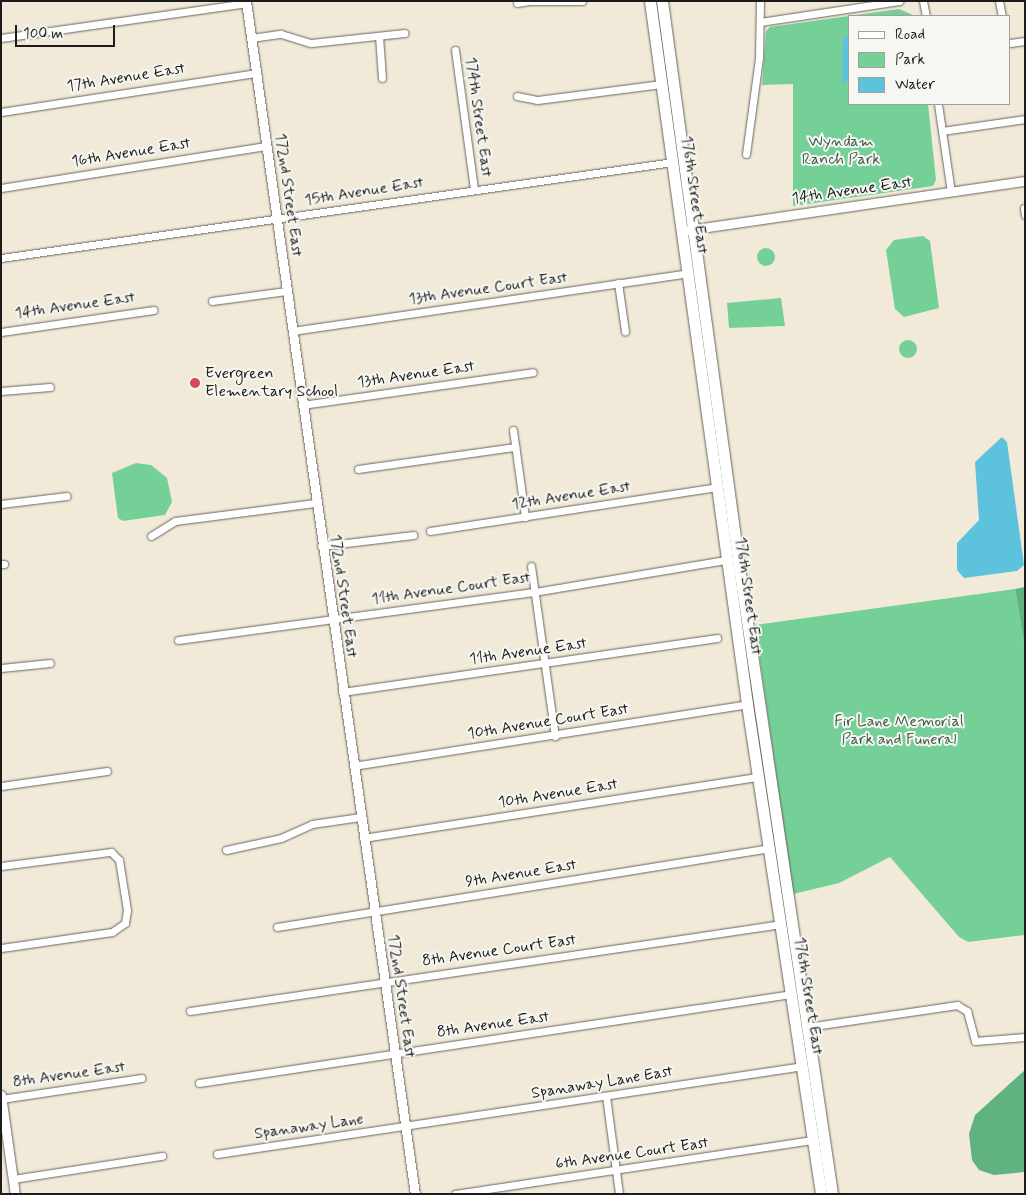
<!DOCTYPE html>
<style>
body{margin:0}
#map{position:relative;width:1026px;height:1195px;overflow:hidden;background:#f2ead8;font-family:Mynerve,sans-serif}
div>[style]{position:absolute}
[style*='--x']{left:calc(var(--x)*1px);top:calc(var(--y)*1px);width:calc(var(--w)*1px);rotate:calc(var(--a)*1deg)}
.green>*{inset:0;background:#75d097}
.round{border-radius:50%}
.forest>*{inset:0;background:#60b280}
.water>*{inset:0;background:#5dc2db}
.roads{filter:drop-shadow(0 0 1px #67645e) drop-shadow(0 0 1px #67645e)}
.minor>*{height:7px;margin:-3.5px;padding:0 3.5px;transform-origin:3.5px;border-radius:3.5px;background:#fff}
.tertiary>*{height:9px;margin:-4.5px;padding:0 4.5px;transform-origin:4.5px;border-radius:4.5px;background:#fff}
.primary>*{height:11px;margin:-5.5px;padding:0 5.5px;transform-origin:5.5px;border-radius:5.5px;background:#fff}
.dots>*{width:14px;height:14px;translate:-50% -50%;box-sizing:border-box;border:2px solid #f6f6f2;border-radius:50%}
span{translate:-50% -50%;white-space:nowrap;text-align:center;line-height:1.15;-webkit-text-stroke:4px #f6f6f2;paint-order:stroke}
.street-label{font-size:16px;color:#1c1c1c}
.park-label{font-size:16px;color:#3b5b47}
.poi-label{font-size:16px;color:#1c1c1c}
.left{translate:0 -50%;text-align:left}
.frame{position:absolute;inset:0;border:2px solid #1c1c1c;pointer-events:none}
.legend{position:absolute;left:848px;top:15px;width:162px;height:90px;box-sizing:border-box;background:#f6f6f2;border:1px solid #9f9f9c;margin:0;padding:6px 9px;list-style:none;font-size:15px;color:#1c1c1c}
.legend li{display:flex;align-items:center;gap:10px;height:25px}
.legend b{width:25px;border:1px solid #9f9f9c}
.scale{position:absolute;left:15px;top:25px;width:100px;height:22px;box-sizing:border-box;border:2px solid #1c1c1c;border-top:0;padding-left:6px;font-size:15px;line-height:18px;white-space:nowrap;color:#1c1c1c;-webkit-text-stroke:4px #f6f6f2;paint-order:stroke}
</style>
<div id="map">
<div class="green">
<i style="clip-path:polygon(899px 9px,915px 16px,850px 16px,850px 104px,928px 104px,936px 180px,933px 186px,793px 206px,793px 84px,762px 85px,766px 31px,770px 27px)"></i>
<i style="clip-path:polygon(923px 236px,930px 241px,939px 308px,904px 317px,895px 309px,886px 250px,894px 240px)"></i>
<i class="round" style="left:757px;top:248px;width:18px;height:18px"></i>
<i style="clip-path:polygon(781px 298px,785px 326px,729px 328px,727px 303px)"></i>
<i class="round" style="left:899px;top:340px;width:18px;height:18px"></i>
<i style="clip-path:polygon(136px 463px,151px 465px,167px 478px,172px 502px,165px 515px,123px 521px,118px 518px,112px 473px)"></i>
<i style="clip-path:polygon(1015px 589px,1025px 649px,1025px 935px,968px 942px,959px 937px,890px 857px,839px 883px,793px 894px,755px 625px)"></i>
</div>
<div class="forest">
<i style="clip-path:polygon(1025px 587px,1025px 649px,1015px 589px)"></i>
<i style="clip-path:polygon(1025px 1070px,1025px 1172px,994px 1175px,979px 1170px,972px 1160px,969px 1134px,975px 1115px)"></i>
</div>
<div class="water">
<i style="clip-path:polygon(850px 33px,850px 80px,842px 84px,843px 38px)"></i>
<i style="clip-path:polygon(1002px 437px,1007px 442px,1024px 565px,1017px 571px,964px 578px,957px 570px,957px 543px,979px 520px,975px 462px)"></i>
</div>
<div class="roads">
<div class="minor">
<i style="--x:531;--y:1;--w:51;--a:0"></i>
<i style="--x:923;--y:1;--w:15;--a:79"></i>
<i style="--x:999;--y:1;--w:15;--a:79"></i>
<i style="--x:517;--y:3;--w:12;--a:-9"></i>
<i style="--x:760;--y:22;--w:141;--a:-8.6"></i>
<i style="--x:379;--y:36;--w:42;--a:85.9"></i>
<i style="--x:1;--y:38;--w:247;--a:-8.1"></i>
<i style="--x:251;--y:38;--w:30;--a:-8"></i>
<i style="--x:281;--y:34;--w:31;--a:17"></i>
<i style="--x:311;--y:43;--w:94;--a:-6.1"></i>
<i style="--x:1010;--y:43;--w:15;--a:-8"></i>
<i style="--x:455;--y:50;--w:139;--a:82.2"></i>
<i style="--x:517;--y:96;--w:20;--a:11"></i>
<i style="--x:537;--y:100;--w:126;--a:-7.3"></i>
<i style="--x:938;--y:104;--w:89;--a:81.6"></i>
<i style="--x:1;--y:112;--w:257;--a:-8.7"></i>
<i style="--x:942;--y:131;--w:84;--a:-8.2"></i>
<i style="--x:746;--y:154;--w:97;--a:-82.3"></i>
<i style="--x:759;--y:58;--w:57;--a:-89"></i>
<i style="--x:1;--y:188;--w:268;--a:-9"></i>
<i style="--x:1024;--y:208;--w:7;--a:82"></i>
<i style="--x:1;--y:258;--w:679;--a:-8.13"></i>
<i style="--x:618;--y:283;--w:49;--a:81.7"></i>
<i style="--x:212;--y:301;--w:75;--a:-7.7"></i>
<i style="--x:292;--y:331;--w:400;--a:-8.3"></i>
<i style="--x:1;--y:332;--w:154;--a:-8.2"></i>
<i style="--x:1;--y:391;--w:49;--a:-4.7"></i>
<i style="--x:302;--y:405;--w:233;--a:-8.1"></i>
<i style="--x:513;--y:430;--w:88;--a:82.1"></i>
<i style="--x:358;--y:469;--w:159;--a:-8"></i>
<i style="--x:1;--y:504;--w:66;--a:-6.9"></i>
<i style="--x:430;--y:531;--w:290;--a:-8.7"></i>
<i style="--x:151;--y:536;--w:28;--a:-32"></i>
<i style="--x:175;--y:521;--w:141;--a:-7.3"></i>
<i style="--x:321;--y:546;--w:93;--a:-6.8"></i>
<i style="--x:1;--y:564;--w:3;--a:0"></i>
<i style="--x:531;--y:566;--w:172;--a:82"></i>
<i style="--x:178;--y:640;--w:359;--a:-7.7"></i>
<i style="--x:534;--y:592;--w:195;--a:-9.5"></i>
<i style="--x:1;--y:668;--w:49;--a:-5.8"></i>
<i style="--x:342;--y:692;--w:379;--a:-8.2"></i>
<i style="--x:353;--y:766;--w:399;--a:-8.9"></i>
<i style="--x:1;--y:786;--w:107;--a:-8.1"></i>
<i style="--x:363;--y:838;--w:400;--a:-8.8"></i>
<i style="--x:226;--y:850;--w:56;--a:-12.3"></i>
<i style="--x:281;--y:838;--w:34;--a:-24"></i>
<i style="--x:312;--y:824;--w:49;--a:-8.3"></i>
<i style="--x:1;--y:866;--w:111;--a:-7.3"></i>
<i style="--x:111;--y:852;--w:11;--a:45"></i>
<i style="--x:119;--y:860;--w:51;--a:80.9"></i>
<i style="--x:127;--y:910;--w:13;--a:99"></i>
<i style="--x:125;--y:923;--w:16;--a:145"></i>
<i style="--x:112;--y:932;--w:112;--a:171.8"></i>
<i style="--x:277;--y:927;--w:498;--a:-9.1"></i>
<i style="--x:190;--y:1011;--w:598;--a:-8.36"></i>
<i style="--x:807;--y:1027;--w:152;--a:-8.3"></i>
<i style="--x:957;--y:1005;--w:12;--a:31"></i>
<i style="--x:967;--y:1011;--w:31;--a:75"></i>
<i style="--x:975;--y:1041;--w:50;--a:-4.6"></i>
<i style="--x:199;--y:1083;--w:600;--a:-8.54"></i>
<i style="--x:606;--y:1096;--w:99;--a:82.4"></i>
<i style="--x:1;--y:1099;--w:142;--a:-8.5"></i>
<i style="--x:217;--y:1154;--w:593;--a:-8.54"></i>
<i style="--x:13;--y:1179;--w:151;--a:-8.8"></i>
<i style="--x:455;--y:1194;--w:363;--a:-8.6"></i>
</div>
<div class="tertiary">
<i style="--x:246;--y:1;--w:1205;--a:81.94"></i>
<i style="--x:688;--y:230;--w:341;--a:-8.3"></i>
<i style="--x:1;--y:1095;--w:100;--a:82"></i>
</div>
<div class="primary">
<i style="--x:650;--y:1;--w:710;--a:82.14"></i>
<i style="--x:747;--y:704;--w:496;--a:81.4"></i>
<i style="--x:662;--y:1;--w:571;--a:82.25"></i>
<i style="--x:739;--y:567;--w:634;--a:81.56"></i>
</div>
</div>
<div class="dots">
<i style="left:195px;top:383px;background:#d1495b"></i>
</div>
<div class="street-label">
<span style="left:126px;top:78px;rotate:-9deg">17th Avenue East</span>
<span style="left:478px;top:117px;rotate:82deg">174th Street East</span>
<span style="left:131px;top:153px;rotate:-9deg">16th Avenue East</span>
<span style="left:852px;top:191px;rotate:-8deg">14th Avenue East</span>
<span style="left:364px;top:192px;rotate:-9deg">15th Avenue East</span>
<span style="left:288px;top:195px;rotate:82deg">172nd Street East</span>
<span style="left:694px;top:195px;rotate:82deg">176th Street East</span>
<span style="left:488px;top:289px;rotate:-8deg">13th Avenue Court East</span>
<span style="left:75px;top:306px;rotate:-8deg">14th Avenue East</span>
<span style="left:416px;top:375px;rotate:-8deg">13th Avenue East</span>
<span style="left:571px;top:496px;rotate:-9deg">12th Avenue East</span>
<span style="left:451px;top:589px;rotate:-8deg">11th Avenue Court East</span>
<span style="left:343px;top:596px;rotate:82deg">172nd Street East</span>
<span style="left:748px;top:596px;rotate:82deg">176th Street East</span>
<span style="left:528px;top:652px;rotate:-8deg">11th Avenue East</span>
<span style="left:548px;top:722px;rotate:-9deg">10th Avenue Court East</span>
<span style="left:558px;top:794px;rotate:-9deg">10th Avenue East</span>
<span style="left:521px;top:874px;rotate:-9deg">9th Avenue East</span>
<span style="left:499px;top:951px;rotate:-8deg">8th Avenue Court East</span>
<span style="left:401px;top:996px;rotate:82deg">172nd Street East</span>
<span style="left:808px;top:996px;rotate:81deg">176th Street East</span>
<span style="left:493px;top:1025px;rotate:-8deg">8th Avenue East</span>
<span style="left:69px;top:1075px;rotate:-8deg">8th Avenue East</span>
<span style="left:602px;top:1083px;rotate:-9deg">Spanaway Lane East</span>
<span style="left:309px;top:1127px;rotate:-8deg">Spanaway Lane</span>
<span style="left:632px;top:1154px;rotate:-8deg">6th Avenue Court East</span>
</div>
<div class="park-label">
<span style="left:841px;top:151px">Wyndam<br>Ranch Park</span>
<span style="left:899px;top:731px">Fir Lane Memorial<br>Park and Funeral</span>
</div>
<div class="poi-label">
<span class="left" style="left:205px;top:383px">Evergreen<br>Elementary School</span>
</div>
<div class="frame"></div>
<ul class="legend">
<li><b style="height:6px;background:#fff"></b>Road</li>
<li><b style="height:14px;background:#75d097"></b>Park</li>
<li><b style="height:14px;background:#5dc2db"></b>Water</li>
</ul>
<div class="scale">100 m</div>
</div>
